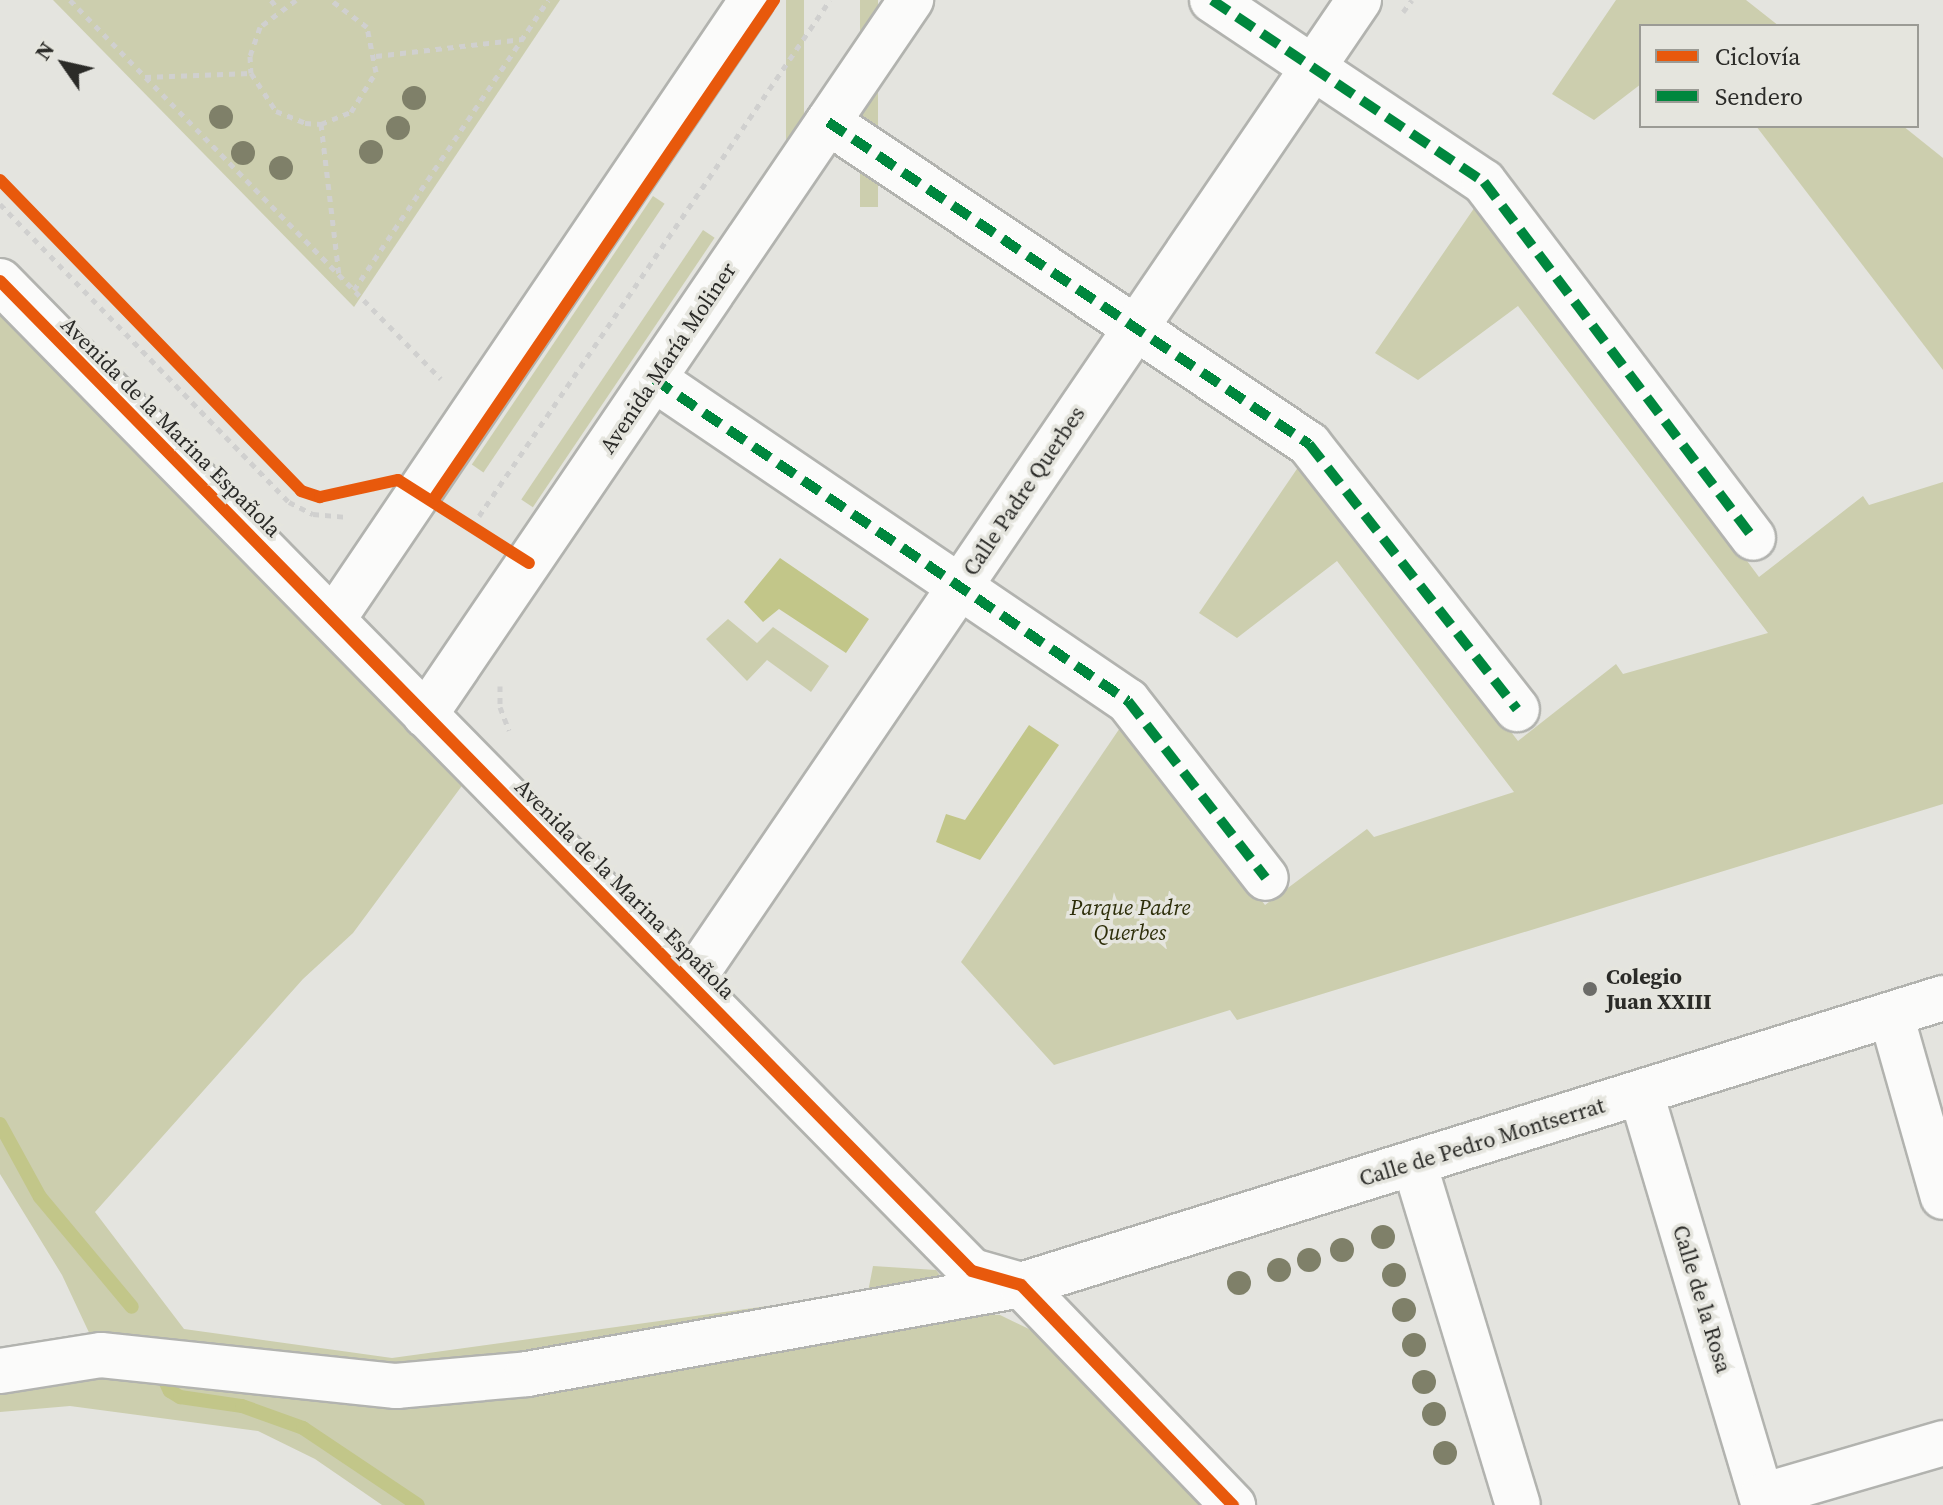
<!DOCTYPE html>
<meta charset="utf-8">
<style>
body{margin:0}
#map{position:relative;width:1943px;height:1505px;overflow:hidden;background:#e4e4df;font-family:"Source Serif 4",serif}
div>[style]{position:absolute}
.green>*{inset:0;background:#ccceae;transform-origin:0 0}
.water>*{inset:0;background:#c2c689}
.stream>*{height:14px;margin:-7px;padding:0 7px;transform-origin:7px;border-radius:7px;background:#c2c689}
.path>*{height:5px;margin-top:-2.5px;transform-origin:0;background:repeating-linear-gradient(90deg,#d0d0cf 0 6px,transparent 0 12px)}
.roads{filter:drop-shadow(2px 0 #b2b3af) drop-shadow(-2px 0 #b2b3af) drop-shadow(0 2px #b2b3af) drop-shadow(0 -2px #b2b3af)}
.minor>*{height:44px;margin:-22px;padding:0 22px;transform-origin:22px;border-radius:22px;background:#fbfbfa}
.quiet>*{height:10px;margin-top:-5px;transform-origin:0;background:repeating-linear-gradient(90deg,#00873e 0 20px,transparent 0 30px)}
.cycleway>*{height:12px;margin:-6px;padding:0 6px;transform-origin:6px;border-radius:6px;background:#e8590c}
.trees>*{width:24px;height:24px;margin:-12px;border-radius:50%;background:#7f8069}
.dots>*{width:22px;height:22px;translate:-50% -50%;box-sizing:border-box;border:4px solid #e5e5de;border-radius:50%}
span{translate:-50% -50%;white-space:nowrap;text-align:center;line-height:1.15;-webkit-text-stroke:7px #e5e5de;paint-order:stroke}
.street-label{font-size:22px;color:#2b2b28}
.park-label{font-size:22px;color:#2d2e09;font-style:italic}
.poi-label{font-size:22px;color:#2b2b28;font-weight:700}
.left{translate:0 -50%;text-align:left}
.legend{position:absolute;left:1639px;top:24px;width:280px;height:104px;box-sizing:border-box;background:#e5e5de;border:2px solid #9b9b95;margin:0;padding:10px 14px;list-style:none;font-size:24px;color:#2b2b28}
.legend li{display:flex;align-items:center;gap:16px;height:40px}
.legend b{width:40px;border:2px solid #9b9b95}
.north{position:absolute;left:24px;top:24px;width:80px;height:80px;-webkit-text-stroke:6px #e5e5de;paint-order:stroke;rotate:304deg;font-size:22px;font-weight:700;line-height:32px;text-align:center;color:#2b2b28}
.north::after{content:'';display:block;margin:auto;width:28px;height:36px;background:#2b2b28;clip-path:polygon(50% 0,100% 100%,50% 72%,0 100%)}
</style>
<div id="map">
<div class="green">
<div style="clip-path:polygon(53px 0,560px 0,354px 307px)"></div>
<div style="left:786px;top:0;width:18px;height:166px"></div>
<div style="left:860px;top:0;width:18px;height:207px"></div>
<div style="clip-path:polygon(1616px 0,1746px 0,1779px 26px,1641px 26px,1641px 84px,1594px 120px,1552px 94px)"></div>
<div style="clip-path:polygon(1756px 126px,1903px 126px,1943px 158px,1943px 370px)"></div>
<div style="left:653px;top:196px;width:14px;height:324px;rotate:34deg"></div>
<div style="clip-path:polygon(1479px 201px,1759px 577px,1863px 496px,1869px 505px,1943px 482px,1943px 804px,1237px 1020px,1230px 1010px,1054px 1065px,961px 962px,1124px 722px,1265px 905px,1367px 829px,1374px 837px,1514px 792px,1337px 561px,1237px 638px,1199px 613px,1303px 460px,1518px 741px,1616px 664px,1623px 674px,1768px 633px,1518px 306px,1418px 380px,1375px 353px)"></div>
<div style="left:703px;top:230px;width:14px;height:325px;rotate:34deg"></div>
<div style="clip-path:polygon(0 309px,464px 783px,353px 933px,303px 979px,95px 1212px,184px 1329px,392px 1358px,868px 1292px,873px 1266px,936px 1270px,968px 1313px,1000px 1315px,1052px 1340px,1211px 1505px,382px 1505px,315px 1459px,258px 1431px,70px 1406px,0 1412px,0 1386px,108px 1373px,62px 1275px,0 1174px)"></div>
<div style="clip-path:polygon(728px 619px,757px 643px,773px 627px,829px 666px,811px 692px,767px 660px,747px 681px,706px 639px)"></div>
</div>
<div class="water">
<div style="clip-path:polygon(780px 558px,869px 619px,846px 653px,779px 609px,763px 622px,744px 602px)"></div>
<div style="clip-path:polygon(1029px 725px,1059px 745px,980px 860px,936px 842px,946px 814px,965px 820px)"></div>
</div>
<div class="stream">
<div style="left:0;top:1124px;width:83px;rotate:61.3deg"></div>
<div style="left:40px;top:1197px;width:143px;rotate:50.1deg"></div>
<div style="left:160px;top:1370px;width:23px;rotate:65deg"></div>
<div style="left:170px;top:1391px;width:12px;rotate:31deg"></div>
<div style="left:180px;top:1397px;width:63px;rotate:8.3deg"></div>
<div style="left:242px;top:1406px;width:65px;rotate:19.8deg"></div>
<div style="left:303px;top:1428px;width:138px;rotate:33.8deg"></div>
</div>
<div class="path">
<div style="left:70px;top:0;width:530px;rotate:45.61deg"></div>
<div style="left:271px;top:0;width:11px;rotate:52deg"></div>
<div style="left:296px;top:0;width:45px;rotate:143.1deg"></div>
<div style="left:260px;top:27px;width:31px;rotate:109deg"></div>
<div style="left:250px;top:56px;width:17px;rotate:87deg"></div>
<div style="left:251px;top:73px;width:45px;rotate:56.7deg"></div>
<div style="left:276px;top:111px;width:31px;rotate:22deg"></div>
<div style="left:305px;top:123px;width:16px;rotate:4deg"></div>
<div style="left:321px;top:124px;width:32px;rotate:-22deg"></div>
<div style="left:351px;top:112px;width:47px;rotate:-58deg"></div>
<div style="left:376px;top:72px;width:46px;rotate:-101.3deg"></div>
<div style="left:367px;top:27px;width:45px;rotate:-143.1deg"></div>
<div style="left:1403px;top:12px;width:15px;rotate:-53deg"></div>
<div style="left:376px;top:56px;width:147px;rotate:-6.6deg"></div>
<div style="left:145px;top:77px;width:106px;rotate:-2.2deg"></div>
<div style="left:321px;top:124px;width:151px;rotate:83.2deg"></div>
<div style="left:0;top:204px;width:415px;rotate:45.9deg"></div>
<div style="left:289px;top:502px;width:27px;rotate:27deg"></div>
<div style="left:313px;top:514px;width:33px;rotate:5deg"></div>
<div style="left:354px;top:290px;width:349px;rotate:-56.2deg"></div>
<div style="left:479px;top:516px;width:624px;rotate:-55.78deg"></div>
<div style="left:500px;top:686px;width:21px;rotate:90deg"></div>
<div style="left:500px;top:707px;width:25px;rotate:69deg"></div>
</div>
<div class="roads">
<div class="minor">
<div style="left:1212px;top:0;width:327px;rotate:33.8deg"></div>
<div style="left:1484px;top:182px;width:446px;rotate:52.9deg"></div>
<div style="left:828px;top:122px;width:579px;rotate:33.8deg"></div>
<div style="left:1309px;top:444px;width:337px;rotate:51.9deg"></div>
<div style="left:0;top:281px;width:1387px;rotate:45.53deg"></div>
<div style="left:972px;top:1271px;width:51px;rotate:15.9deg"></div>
<div style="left:1021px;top:1285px;width:306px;rotate:46.1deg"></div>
<div style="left:654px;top:379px;width:573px;rotate:34.19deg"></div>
<div style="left:1128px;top:701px;width:224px;rotate:52.1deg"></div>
<div style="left:334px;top:618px;width:746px;rotate:-55.93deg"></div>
<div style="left:425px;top:715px;width:865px;rotate:-55.8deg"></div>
<div style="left:690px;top:983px;width:1189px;rotate:-55.76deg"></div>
<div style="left:1891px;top:1015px;width:189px;rotate:74.1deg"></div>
<div style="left:1641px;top:1093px;width:430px;rotate:73.4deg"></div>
<div style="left:1414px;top:1163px;width:357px;rotate:73.1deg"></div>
<div style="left:0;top:1371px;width:102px;rotate:-9deg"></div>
<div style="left:101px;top:1355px;width:297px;rotate:6deg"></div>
<div style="left:396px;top:1386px;width:132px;rotate:-5.2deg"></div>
<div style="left:527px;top:1374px;width:502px;rotate:-10.21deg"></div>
<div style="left:1021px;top:1285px;width:966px;rotate:-17.29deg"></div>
<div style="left:1762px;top:1496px;width:189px;rotate:-16.3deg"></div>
</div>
</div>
<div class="quiet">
<div style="left:1212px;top:0;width:327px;rotate:33.8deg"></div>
<div style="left:1484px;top:182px;width:446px;rotate:52.9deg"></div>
<div style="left:828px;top:122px;width:579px;rotate:33.8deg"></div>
<div style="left:1309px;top:444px;width:337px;rotate:51.9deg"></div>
<div style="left:654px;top:379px;width:573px;rotate:34.19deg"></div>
<div style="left:1128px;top:701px;width:224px;rotate:52.1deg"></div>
</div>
<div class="cycleway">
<div style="left:0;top:180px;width:433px;rotate:45.9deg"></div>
<div style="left:301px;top:491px;width:20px;rotate:18deg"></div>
<div style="left:320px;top:497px;width:80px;rotate:-12.3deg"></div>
<div style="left:398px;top:480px;width:155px;rotate:32.4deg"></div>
<div style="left:0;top:281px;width:1387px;rotate:45.53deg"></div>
<div style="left:972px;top:1271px;width:51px;rotate:15.9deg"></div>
<div style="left:1021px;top:1285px;width:306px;rotate:46.1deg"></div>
<div style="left:434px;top:499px;width:604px;rotate:-55.73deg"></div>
</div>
<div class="trees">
<div style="left:414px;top:98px"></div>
<div style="left:221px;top:117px"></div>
<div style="left:398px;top:128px"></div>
<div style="left:371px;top:152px"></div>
<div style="left:243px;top:153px"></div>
<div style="left:281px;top:168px"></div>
<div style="left:1383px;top:1237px"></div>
<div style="left:1342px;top:1250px"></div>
<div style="left:1309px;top:1260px"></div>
<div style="left:1279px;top:1270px"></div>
<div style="left:1394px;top:1275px"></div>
<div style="left:1239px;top:1283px"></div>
<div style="left:1404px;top:1310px"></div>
<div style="left:1414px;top:1345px"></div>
<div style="left:1424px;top:1382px"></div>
<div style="left:1434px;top:1414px"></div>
<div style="left:1445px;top:1453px"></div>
</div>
<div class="dots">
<div style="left:1590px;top:989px;background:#6c6c68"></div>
</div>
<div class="street-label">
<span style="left:668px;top:358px;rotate:-56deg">Avenida María Moliner</span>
<span style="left:171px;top:427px;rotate:45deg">Avenida de la Marina Española</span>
<span style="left:1024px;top:491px;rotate:-56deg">Calle Padre Querbes</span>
<span style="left:625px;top:889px;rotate:45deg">Avenida de la Marina Española</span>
<span style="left:1482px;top:1142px;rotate:-17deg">Calle de Pedro Montserrat</span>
<span style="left:1702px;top:1299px;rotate:73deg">Calle de la Rosa</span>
</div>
<div class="park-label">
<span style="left:1130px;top:920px">Parque Padre<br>Querbes</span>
</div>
<div class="poi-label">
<span class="left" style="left:1606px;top:989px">Colegio<br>Juan XXIII</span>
</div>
<ul class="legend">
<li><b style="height:10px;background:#e8590c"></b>Ciclovía</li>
<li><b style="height:10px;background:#00873e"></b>Sendero</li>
</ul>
<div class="north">N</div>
</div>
